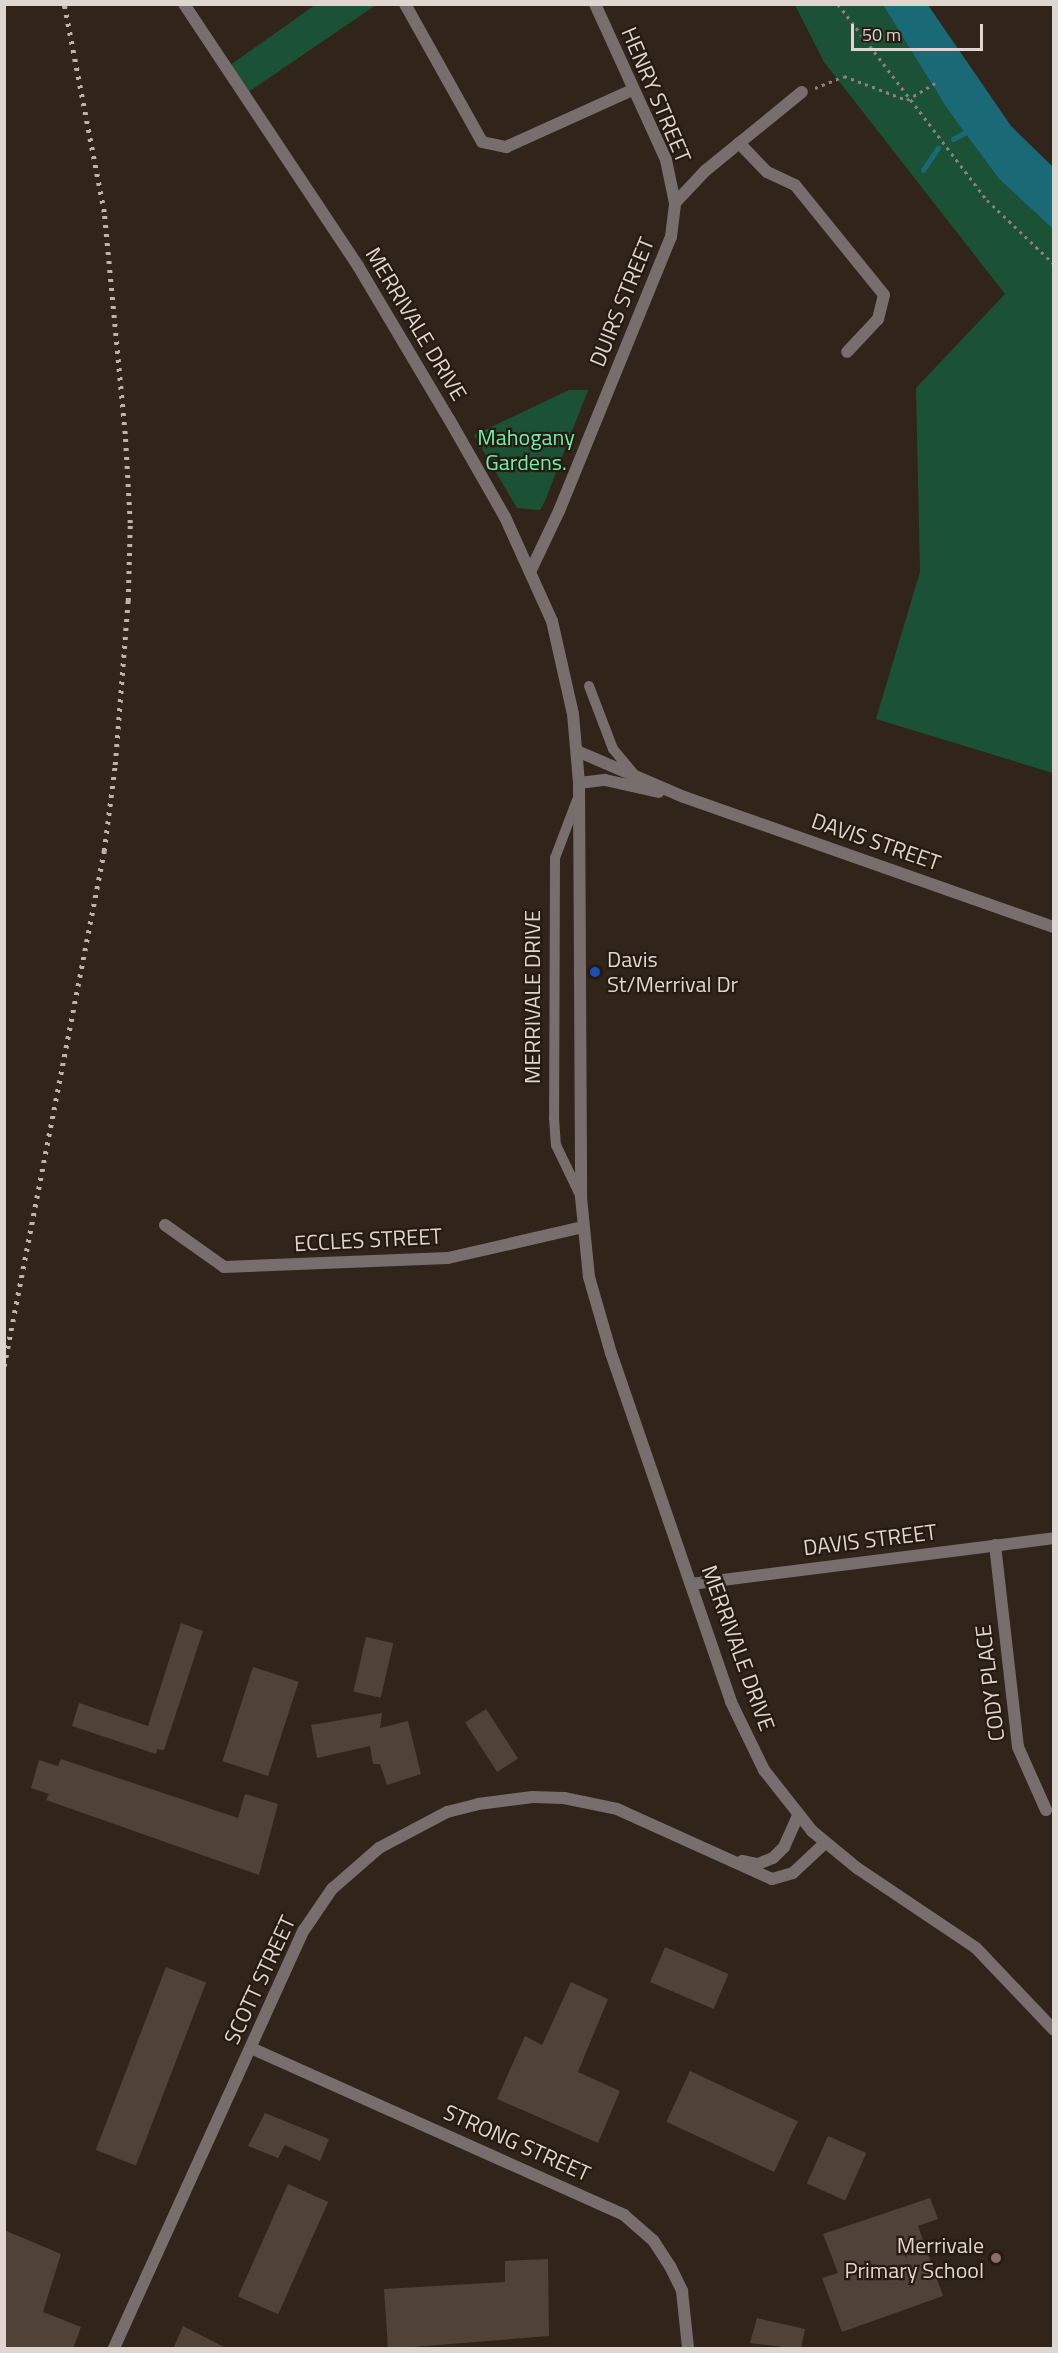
<!DOCTYPE html>
<style>
body{margin:0}
#map{position:relative;width:1058px;height:2353px;overflow:hidden;background:#30241b;font-family:"Titillium Web",sans-serif}
div>[style]{position:absolute}
.green>*{inset:0;background:#1b5236}
.water>*{inset:0;background:#1a6977}
.stream>*{height:5px;margin:-2.5px;padding:0 2.5px;transform-origin:2.5px;border-radius:2.5px;background:#1a6977}
.building>*{inset:0;background:#504239;transform-origin:0 0}
.path>*{height:3px;margin-top:-1.5px;transform-origin:0;background:repeating-linear-gradient(90deg,#8c827a 0 3px,transparent 0 7.5px)}
.service>*{height:10px;margin:-5px;padding:0 5px;transform-origin:5px;border-radius:5px;background:#776e6d}
.minor>*{height:12px;margin:-6px;padding:0 6px;transform-origin:6px;border-radius:6px;background:#776e6d}
.tertiary>*{height:12px;margin:-6px;padding:0 6px;transform-origin:6px;border-radius:6px;background:#776e6d}
.rail>*{height:4.5px;margin-top:-2.25px;transform-origin:0;background:repeating-linear-gradient(90deg,#bdb3ad 0 3px,transparent 0 9px)}
.dots>*{width:16px;height:16px;translate:-50% -50%;box-sizing:border-box;border:3px solid #261a11;border-radius:50%}
span{translate:-50% -50%;white-space:nowrap;text-align:center;line-height:1.15;-webkit-text-stroke:4.5px #261a11;paint-order:stroke}
.street-label{font-size:22px;color:#dfd6d0}
.park-label{font-size:22px;color:#6bf2ac}
.poi-label{font-size:22px;color:#dfd6d0}
.left{translate:0 -50%;text-align:left}
.right{translate:-100% -50%;text-align:right}
.frame{position:absolute;inset:0;border:6px solid #dfd6d0;pointer-events:none}
.scale{position:absolute;left:851px;top:24px;width:132px;height:27px;box-sizing:border-box;border:3px solid #dfd6d0;border-top:0;padding-left:8px;font-size:18px;line-height:21px;white-space:nowrap;color:#dfd6d0;-webkit-text-stroke:4px #261a11;paint-order:stroke}
</style>
<div id="map">
<div class="green">
<div style="clip-path:polygon(315px 5px,376px 5px,244px 95px,226px 68px)"></div>
<div style="clip-path:polygon(795px 5px,883px 5px,946px 107px,999px 179px,1053px 229px,1053px 773px,876px 719px,920px 572px,916px 388px,1005px 294px,824px 62px)"></div>
<div style="clip-path:polygon(569px 390px,588px 390px,545px 501px,540px 510px,517px 508px,474px 435px)"></div>
</div>
<div class="water">
<div style="clip-path:polygon(883px 5px,928px 5px,1011px 126px,1053px 167px,1053px 229px,999px 179px,946px 107px)"></div>
</div>
<div class="stream">
<div style="left:953px;top:139px;width:19px;rotate:-28deg"></div>
<div style="left:923px;top:170px;width:27px;rotate:-56deg"></div>
</div>
<div class="building">
<div style="clip-path:polygon(181px 1623px,203px 1631px,164px 1750px,157px 1749px,156px 1754px,72px 1726px,79px 1703px,148px 1726px)"></div>
<div style="left:366px;top:1637px;width:28px;height:56px;rotate:13deg"></div>
<div style="left:253px;top:1667px;width:48px;height:99px;rotate:18deg"></div>
<div style="left:486px;top:1709px;width:59px;height:25px;rotate:57deg"></div>
<div style="clip-path:polygon(382px 1713px,380px 1728px,408px 1721px,421px 1774px,387px 1785px,380px 1764px,373px 1764px,370px 1746px,317px 1758px,311px 1725px)"></div>
<div style="clip-path:polygon(61px 1759px,238px 1818px,245px 1794px,278px 1804px,259px 1875px,46px 1800px,49px 1794px,31px 1788px,39px 1760px,58px 1766px)"></div>
<div style="left:665px;top:1947px;width:69px;height:38px;rotate:23deg"></div>
<div style="left:166px;top:1967px;width:43px;height:196px;rotate:21deg"></div>
<div style="clip-path:polygon(571px 1982px,608px 1999px,578px 2072px,620px 2091px,598px 2143px,497px 2099px,525px 2036px,542px 2045px)"></div>
<div style="left:690px;top:2071px;width:119px;height:56px;rotate:25deg"></div>
<div style="clip-path:polygon(265px 2113px,329px 2139px,320px 2161px,285px 2145px,278px 2158px,248px 2146px)"></div>
<div style="left:828px;top:2136px;width:42px;height:52px;rotate:24deg"></div>
<div style="left:288px;top:2184px;width:44px;height:123px;rotate:24deg"></div>
<div style="clip-path:polygon(930px 2198px,938px 2219px,918px 2226px,943px 2296px,842px 2332px,822px 2278px,838px 2273px,823px 2234px)"></div>
<div style="clip-path:polygon(4px 2230px,61px 2254px,43px 2312px,81px 2327px,73px 2349px,4px 2349px)"></div>
<div style="clip-path:polygon(548px 2259px,549px 2336px,388px 2349px,384px 2289px,505px 2282px,505px 2261px)"></div>
<div style="clip-path:polygon(757px 2318px,805px 2329px,801px 2349px,750px 2343px)"></div>
<div style="clip-path:polygon(183px 2326px,228px 2349px,173px 2349px)"></div>
</div>
<div class="path">
<div style="left:838px;top:4px;width:246px;rotate:52.8deg"></div>
<div style="left:987px;top:200px;width:93px;rotate:43.7deg"></div>
<div style="left:815px;top:88px;width:31px;rotate:-22deg"></div>
<div style="left:844px;top:76px;width:67px;rotate:20.9deg"></div>
<div style="left:907px;top:100px;width:33px;rotate:-31deg"></div>
</div>
<div class="service">
<div style="left:589px;top:686px;width:67px;rotate:69.1deg"></div>
<div style="left:613px;top:749px;width:31px;rotate:50deg"></div>
<div style="left:577px;top:800px;width:62px;rotate:110.8deg"></div>
<div style="left:555px;top:858px;width:260px;rotate:90.2deg"></div>
<div style="left:554px;top:1118px;width:27px;rotate:86deg"></div>
<div style="left:556px;top:1145px;width:58px;rotate:64.3deg"></div>
</div>
<div class="minor">
<div style="left:405px;top:4px;width:158px;rotate:60.8deg"></div>
<div style="left:482px;top:142px;width:25px;rotate:12deg"></div>
<div style="left:506px;top:147px;width:138px;rotate:-24.3deg"></div>
<div style="left:595px;top:4px;width:171px;rotate:65.5deg"></div>
<div style="left:666px;top:160px;width:44px;rotate:78.2deg"></div>
<div style="left:739px;top:143px;width:40px;rotate:46deg"></div>
<div style="left:767px;top:172px;width:31px;rotate:25deg"></div>
<div style="left:795px;top:185px;width:141px;rotate:51deg"></div>
<div style="left:884px;top:295px;width:25px;rotate:104deg"></div>
<div style="left:878px;top:319px;width:45px;rotate:133.2deg"></div>
<div style="left:531px;top:570px;width:65px;rotate:-64.6deg"></div>
<div style="left:559px;top:511px;width:296px;rotate:-67.8deg"></div>
<div style="left:671px;top:237px;width:34px;rotate:-83deg"></div>
<div style="left:675px;top:203px;width:44px;rotate:-46.8deg"></div>
<div style="left:705px;top:171px;width:125px;rotate:-39.2deg"></div>
<div style="left:577px;top:751px;width:116px;rotate:23.3deg"></div>
<div style="left:684px;top:797px;width:392px;rotate:19.4deg"></div>
<div style="left:579px;top:783px;width:26px;rotate:-7deg"></div>
<div style="left:605px;top:780px;width:55px;rotate:12.5deg"></div>
<div style="left:165px;top:1225px;width:72px;rotate:35.4deg"></div>
<div style="left:224px;top:1267px;width:224px;rotate:-2.3deg"></div>
<div style="left:448px;top:1258px;width:139px;rotate:-12.9deg"></div>
<div style="left:995px;top:1545px;width:203px;rotate:83.5deg"></div>
<div style="left:1018px;top:1747px;width:69px;rotate:66deg"></div>
<div style="left:691px;top:1584px;width:366px;rotate:-7.2deg"></div>
<div style="left:251px;top:2048px;width:409px;rotate:24.1deg"></div>
<div style="left:624px;top:2215px;width:38px;rotate:41deg"></div>
<div style="left:653px;top:2240px;width:31px;rotate:57deg"></div>
<div style="left:670px;top:2266px;width:28px;rotate:64deg"></div>
<div style="left:682px;top:2291px;width:57px;rotate:84deg"></div>
</div>
<div class="tertiary">
<div style="left:184px;top:4px;width:315px;rotate:56.4deg"></div>
<div style="left:358px;top:266px;width:178px;rotate:59.3deg"></div>
<div style="left:449px;top:419px;width:113px;rotate:60.3deg"></div>
<div style="left:505px;top:517px;width:114px;rotate:65.7deg"></div>
<div style="left:552px;top:621px;width:95px;rotate:77.3deg"></div>
<div style="left:573px;top:714px;width:69px;rotate:85deg"></div>
<div style="left:579px;top:783px;width:414px;rotate:89.7deg"></div>
<div style="left:581px;top:1197px;width:80px;rotate:84.3deg"></div>
<div style="left:589px;top:1277px;width:79px;rotate:73.9deg"></div>
<div style="left:611px;top:1353px;width:369px;rotate:71deg"></div>
<div style="left:731px;top:1702px;width:76px;rotate:64.1deg"></div>
<div style="left:764px;top:1770px;width:78px;rotate:51.8deg"></div>
<div style="left:812px;top:1831px;width:58px;rotate:39.4deg"></div>
<div style="left:857px;top:1868px;width:143px;rotate:33.9deg"></div>
<div style="left:976px;top:1948px;width:113px;rotate:46.4deg"></div>
<div style="left:742px;top:1861px;width:16px;rotate:11deg"></div>
<div style="left:758px;top:1864px;width:16px;rotate:-22deg"></div>
<div style="left:773px;top:1858px;width:16px;rotate:-45deg"></div>
<div style="left:784px;top:1847px;width:34px;rotate:-66deg"></div>
<div style="left:114px;top:2348px;width:459px;rotate:-65.6deg"></div>
<div style="left:304px;top:1930px;width:50px;rotate:-55.7deg"></div>
<div style="left:332px;top:1889px;width:62px;rotate:-41.1deg"></div>
<div style="left:379px;top:1848px;width:77px;rotate:-27.9deg"></div>
<div style="left:447px;top:1812px;width:32px;rotate:-14deg"></div>
<div style="left:478px;top:1804px;width:55px;rotate:-7.3deg"></div>
<div style="left:533px;top:1797px;width:31px;rotate:2deg"></div>
<div style="left:564px;top:1798px;width:54px;rotate:11.7deg"></div>
<div style="left:617px;top:1809px;width:170px;rotate:24.3deg"></div>
<div style="left:772px;top:1879px;width:22px;rotate:-16deg"></div>
<div style="left:793px;top:1873px;width:44px;rotate:-43.2deg"></div>
</div>
<div class="rail">
<div style="left:4px;top:1366px;width:525px;rotate:-79.01deg"></div>
<div style="left:104px;top:851px;width:87px;rotate:-82.7deg"></div>
<div style="left:115px;top:765px;width:165px;rotate:-85.5deg"></div>
<div style="left:128px;top:601px;width:78px;rotate:-88.5deg"></div>
<div style="left:130px;top:523px;width:89px;rotate:-93.2deg"></div>
<div style="left:125px;top:434px;width:223px;rotate:-95.4deg"></div>
<div style="left:104px;top:212px;width:212px;rotate:-100.9deg"></div>
</div>
<div class="dots">
<div style="left:595px;top:972px;background:#1a4fb4"></div>
<div style="left:996px;top:2258px;background:#8d6e63"></div>
</div>
<div class="street-label">
<span style="left:656px;top:95px;rotate:67deg">HENRY STREET</span>
<span style="left:622px;top:302px;rotate:-68deg">DUIRS STREET</span>
<span style="left:416px;top:324px;rotate:59deg">MERRIVALE DRIVE</span>
<span style="left:876px;top:842px;rotate:19deg">DAVIS STREET</span>
<span style="left:533px;top:997px;rotate:-90deg">MERRIVALE DRIVE</span>
<span style="left:368px;top:1240px;rotate:-3deg">ECCLES STREET</span>
<span style="left:870px;top:1540px;rotate:-7deg">DAVIS STREET</span>
<span style="left:738px;top:1648px;rotate:70deg">MERRIVALE DRIVE</span>
<span style="left:990px;top:1683px;rotate:-97deg">CODY PLACE</span>
<span style="left:260px;top:1980px;rotate:-65deg">SCOTT STREET</span>
<span style="left:517px;top:2143px;rotate:24deg">STRONG STREET</span>
</div>
<div class="park-label">
<span style="left:526px;top:450px">Mahogany<br>Gardens.</span>
</div>
<div class="poi-label">
<span class="left" style="left:607px;top:972px">Davis<br>St/Merrival Dr</span>
<span class="right" style="left:984px;top:2258px">Merrivale<br>Primary School</span>
</div>
<div class="frame"></div>
<div class="scale">50 m</div>
</div>
